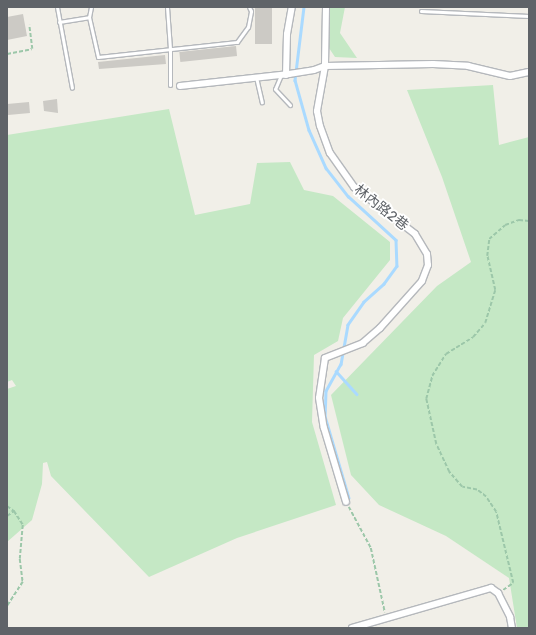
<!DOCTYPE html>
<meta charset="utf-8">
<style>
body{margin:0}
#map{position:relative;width:536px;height:635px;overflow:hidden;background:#f1efe8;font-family:Rubik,"Noto Sans TC",sans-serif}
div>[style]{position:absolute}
.green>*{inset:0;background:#c5e8c5}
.stream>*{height:2.5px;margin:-1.25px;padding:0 1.25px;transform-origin:1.25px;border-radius:1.25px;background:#aadaff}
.building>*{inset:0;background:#cccac5;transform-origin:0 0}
.path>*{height:1.5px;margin-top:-0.75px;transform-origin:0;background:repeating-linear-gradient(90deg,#9cc7a9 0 4px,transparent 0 6px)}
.roads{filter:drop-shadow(1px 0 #b5b8bc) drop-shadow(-1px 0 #b5b8bc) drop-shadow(0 1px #b5b8bc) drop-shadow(0 -1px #b5b8bc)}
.service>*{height:3px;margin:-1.5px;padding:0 1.5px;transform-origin:1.5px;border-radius:1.5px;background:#fff}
.minor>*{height:6px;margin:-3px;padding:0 3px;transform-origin:3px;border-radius:3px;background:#fff}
span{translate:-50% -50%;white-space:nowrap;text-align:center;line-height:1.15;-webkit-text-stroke:3.5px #fff;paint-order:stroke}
.street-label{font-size:14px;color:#5f6368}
.frame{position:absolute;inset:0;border:8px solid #5f6368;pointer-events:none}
</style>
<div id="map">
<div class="green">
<div style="clip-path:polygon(329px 7px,345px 7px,340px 33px,357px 58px,335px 57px,329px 48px)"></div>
<div style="clip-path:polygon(493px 85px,499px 145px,529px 137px,529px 628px,517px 628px,509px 578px,446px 536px,379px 505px,351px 475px,331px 395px,437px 286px,471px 262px,442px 177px,407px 90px)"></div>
<div style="clip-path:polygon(169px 109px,195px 215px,250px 204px,257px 163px,290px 162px,304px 190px,333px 196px,390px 242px,390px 260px,343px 318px,338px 341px,314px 355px,312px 422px,336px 505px,237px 538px,149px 577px,51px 476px,47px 462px,43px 463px,42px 484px,32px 520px,7px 542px,7px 389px,16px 386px,12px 380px,7px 382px,7px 135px)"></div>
</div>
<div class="stream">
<div style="left:304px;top:7px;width:74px;rotate:97deg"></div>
<div style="left:295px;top:80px;width:52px;rotate:74.4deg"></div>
<div style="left:309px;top:130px;width:42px;rotate:65.9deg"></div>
<div style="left:326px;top:168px;width:36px;rotate:52deg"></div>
<div style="left:348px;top:196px;width:65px;rotate:42.5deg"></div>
<div style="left:396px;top:240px;width:26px;rotate:88deg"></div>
<div style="left:397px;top:266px;width:22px;rotate:126deg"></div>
<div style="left:384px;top:284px;width:27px;rotate:138deg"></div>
<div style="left:364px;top:302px;width:28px;rotate:125deg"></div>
<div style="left:348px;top:325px;width:40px;rotate:100deg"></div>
<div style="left:341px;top:364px;width:31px;rotate:119deg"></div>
<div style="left:326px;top:391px;width:25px;rotate:92deg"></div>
<div style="left:325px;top:416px;width:85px;rotate:73.7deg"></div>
<div style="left:336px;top:371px;width:31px;rotate:48deg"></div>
</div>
<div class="building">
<div style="left:255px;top:7px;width:17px;height:37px"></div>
<div style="clip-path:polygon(23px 14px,27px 36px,7px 40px,7px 17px)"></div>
<div style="left:236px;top:46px;width:10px;height:57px;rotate:84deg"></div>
<div style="clip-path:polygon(165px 55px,166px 64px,99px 69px,98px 62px)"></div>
<div style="clip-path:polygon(57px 99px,58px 113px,44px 111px,43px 101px)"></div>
<div style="left:29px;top:102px;width:11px;height:22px;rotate:85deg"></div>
</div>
<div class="path">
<div style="left:7px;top:54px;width:25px;rotate:-11deg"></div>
<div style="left:32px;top:49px;width:24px;rotate:-97deg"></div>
<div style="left:7px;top:506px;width:9px;rotate:36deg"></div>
<div style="left:14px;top:511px;width:17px;rotate:57deg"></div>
<div style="left:23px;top:525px;width:34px;rotate:95deg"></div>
<div style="left:20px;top:559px;width:23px;rotate:83deg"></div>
<div style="left:23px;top:582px;width:30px;rotate:123deg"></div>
<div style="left:349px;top:507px;width:47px;rotate:61.8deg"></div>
<div style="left:371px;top:548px;width:66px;rotate:77.7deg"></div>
<div style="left:7px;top:516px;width:9px;rotate:-36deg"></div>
<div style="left:503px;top:590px;width:12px;rotate:-35deg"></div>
<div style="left:513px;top:583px;width:73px;rotate:-103.5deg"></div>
<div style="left:496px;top:512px;width:18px;rotate:-124deg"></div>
<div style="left:486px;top:497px;width:11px;rotate:-142deg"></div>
<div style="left:477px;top:490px;width:15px;rotate:-169deg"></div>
<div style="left:462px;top:487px;width:20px;rotate:-131deg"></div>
<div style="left:449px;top:472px;width:31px;rotate:-115deg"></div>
<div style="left:436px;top:444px;width:46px;rotate:-102.5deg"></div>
<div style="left:426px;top:399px;width:24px;rotate:-75deg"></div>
<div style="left:432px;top:376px;width:26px;rotate:-58deg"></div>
<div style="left:446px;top:354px;width:32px;rotate:-32deg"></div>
<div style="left:473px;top:337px;width:18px;rotate:-49deg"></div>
<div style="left:485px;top:323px;width:34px;rotate:-73deg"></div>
<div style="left:495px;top:290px;width:35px;rotate:-103deg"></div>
<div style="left:487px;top:256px;width:17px;rotate:-83deg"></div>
<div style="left:489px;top:239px;width:21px;rotate:-41deg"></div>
<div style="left:505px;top:225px;width:15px;rotate:-20deg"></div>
<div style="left:519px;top:220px;width:10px;rotate:6deg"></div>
</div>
<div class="roads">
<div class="service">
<div style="left:57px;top:7px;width:82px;rotate:79.5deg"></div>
<div style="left:91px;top:7px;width:10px;rotate:101deg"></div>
<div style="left:89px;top:17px;width:41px;rotate:77.3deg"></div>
<div style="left:98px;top:57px;width:140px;rotate:-6.2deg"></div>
<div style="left:237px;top:42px;width:19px;rotate:-54deg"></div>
<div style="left:248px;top:27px;width:16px;rotate:-79deg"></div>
<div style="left:251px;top:11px;width:4px;rotate:-117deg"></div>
<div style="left:167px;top:7px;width:42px;rotate:85.9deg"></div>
<div style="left:170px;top:49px;width:36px;rotate:90deg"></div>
<div style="left:421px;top:11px;width:108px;rotate:2.7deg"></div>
<div style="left:59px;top:22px;width:30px;rotate:-9deg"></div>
<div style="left:281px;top:75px;width:15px;rotate:113deg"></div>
<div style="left:275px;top:89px;width:22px;rotate:47deg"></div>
<div style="left:256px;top:77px;width:26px;rotate:77deg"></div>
</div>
<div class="minor">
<div style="left:326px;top:7px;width:59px;rotate:91deg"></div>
<div style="left:325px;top:66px;width:108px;rotate:-1.1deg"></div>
<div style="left:433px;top:64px;width:35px;rotate:3deg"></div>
<div style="left:468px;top:66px;width:43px;rotate:13.4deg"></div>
<div style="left:510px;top:76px;width:19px;rotate:-12deg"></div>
<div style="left:325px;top:66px;width:46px;rotate:100.1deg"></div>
<div style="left:317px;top:111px;width:15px;rotate:79deg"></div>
<div style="left:320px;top:126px;width:29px;rotate:70deg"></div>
<div style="left:330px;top:153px;width:42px;rotate:54.8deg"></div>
<div style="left:354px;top:187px;width:77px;rotate:37.6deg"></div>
<div style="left:415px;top:234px;width:23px;rotate:59deg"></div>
<div style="left:427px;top:254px;width:11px;rotate:85deg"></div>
<div style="left:428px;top:265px;width:17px;rotate:111deg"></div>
<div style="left:422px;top:281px;width:63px;rotate:131.8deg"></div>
<div style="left:380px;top:328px;width:23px;rotate:139deg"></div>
<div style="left:363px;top:343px;width:41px;rotate:158.5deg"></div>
<div style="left:325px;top:358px;width:40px;rotate:98.5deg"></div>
<div style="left:319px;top:398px;width:30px;rotate:81deg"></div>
<div style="left:324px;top:428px;width:77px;rotate:73.4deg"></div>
<div style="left:286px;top:75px;width:41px;rotate:-88.6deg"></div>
<div style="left:287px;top:34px;width:27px;rotate:-80deg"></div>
<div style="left:180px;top:86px;width:110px;rotate:-6.3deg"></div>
<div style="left:289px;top:74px;width:25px;rotate:-9deg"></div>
<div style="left:314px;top:70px;width:12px;rotate:-20deg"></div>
<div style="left:352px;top:628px;width:145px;rotate:-16.1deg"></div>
<div style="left:491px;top:588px;width:9px;rotate:36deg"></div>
<div style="left:498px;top:593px;width:27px;rotate:63deg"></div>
<div style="left:510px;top:617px;width:11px;rotate:80deg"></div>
</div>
</div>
<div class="street-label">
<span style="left:381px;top:208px;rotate:38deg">林內路2巷</span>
</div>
<div class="frame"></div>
</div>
